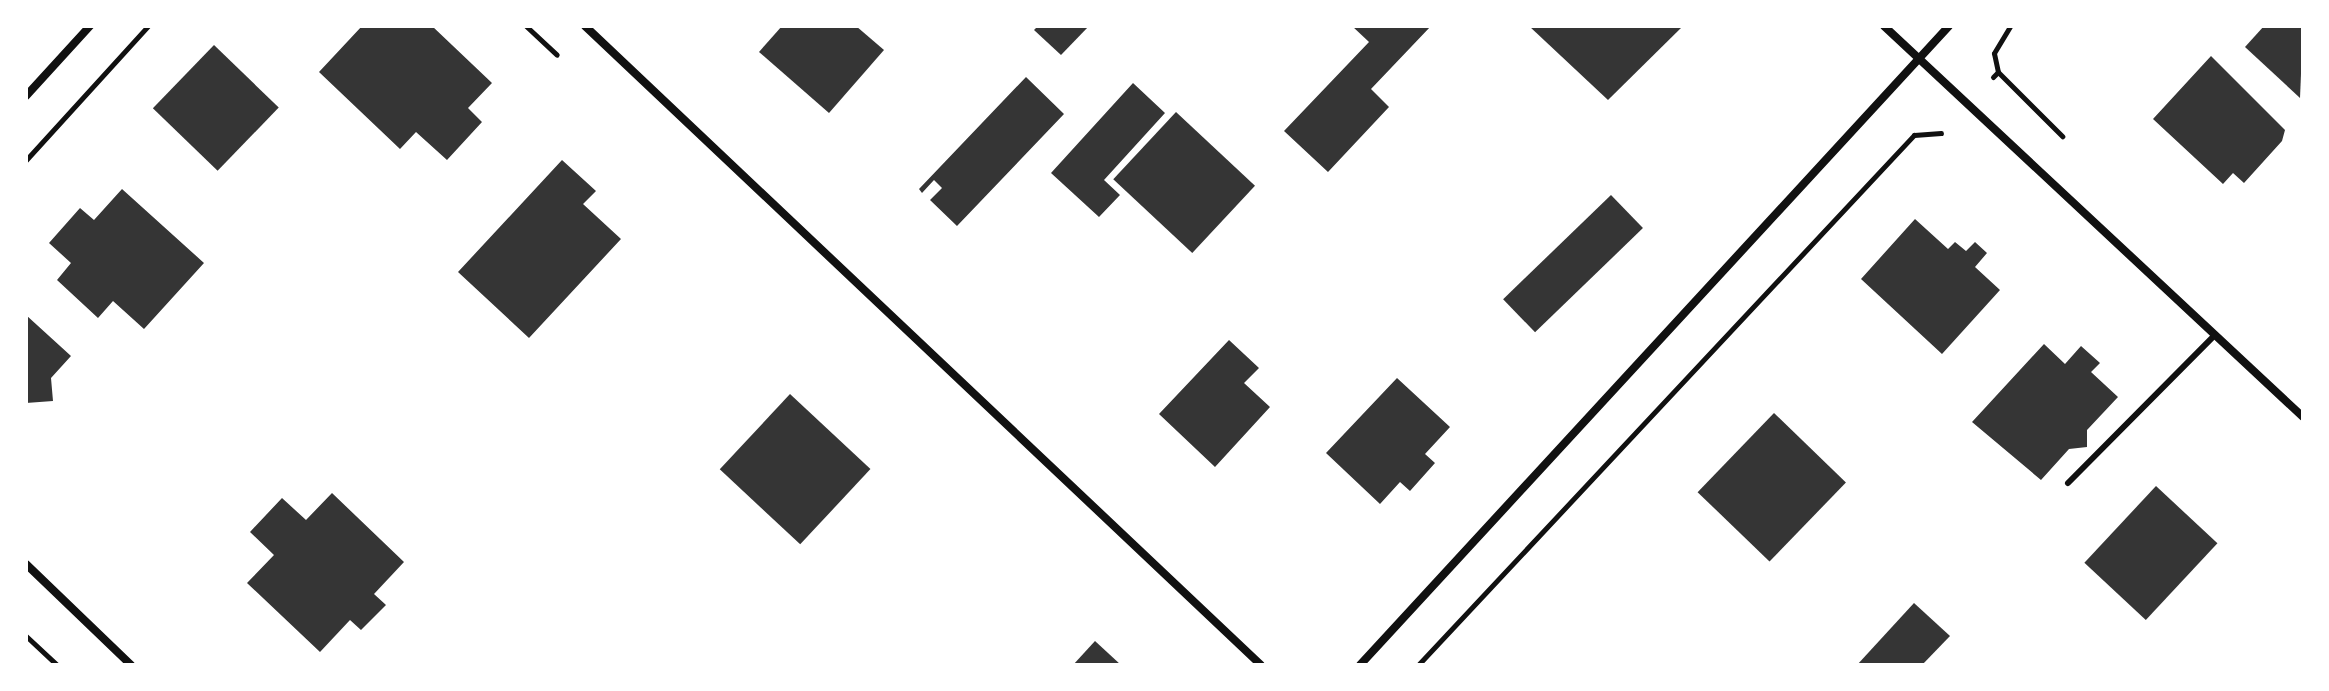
<!DOCTYPE html>
<style>
body{margin:0}
#map{position:relative;width:2329px;height:691px;overflow:hidden;background:#fff;font-family:Inter,sans-serif}
div>[style]{position:absolute}
.building>*{inset:0;background:#353535;transform-origin:0 0}
.path>*{height:5px;margin:-2.5px;padding:0 2.5px;transform-origin:2.5px;border-radius:2.5px;background:#111}
.service>*{height:6px;margin:-3px;padding:0 3px;transform-origin:3px;border-radius:3px;background:#111}
.minor>*{height:8px;margin:-4px;padding:0 4px;transform-origin:4px;border-radius:4px;background:#111}
span{translate:-50% -50%;white-space:nowrap;text-align:center;line-height:1.15;-webkit-text-stroke:6px #fff;paint-order:stroke}
.frame{position:absolute;inset:0;border:28px solid #fff;pointer-events:none}
</style>
<div id="map">
<div class="building">
<div style="clip-path:polygon(362px 26px,432px 26px,492px 83px,468px 108px,482px 122px,447px 160px,416px 132px,400px 149px,319px 72px)"></div>
<div style="clip-path:polygon(782px 26px,856px 26px,884px 50px,829px 113px,759px 52px)"></div>
<div style="clip-path:polygon(1038px 26px,1089px 26px,1061px 55px,1034px 30px)"></div>
<div style="clip-path:polygon(1352px 26px,1431px 26px,1371px 89px,1389px 107px,1328px 172px,1284px 131px,1369px 42px)"></div>
<div style="clip-path:polygon(1529px 26px,1683px 26px,1608px 100px)"></div>
<div style="clip-path:polygon(2264px 26px,2303px 26px,2300px 98px,2245px 47px)"></div>
<div style="left:214px;top:45px;width:90px;height:88px;rotate:44deg"></div>
<div style="clip-path:polygon(2211px 56px,2285px 130px,2282px 141px,2244px 183px,2233px 173px,2223px 184px,2153px 119px)"></div>
<div style="clip-path:polygon(1026px 77px,1064px 114px,957px 226px,930px 200px,942px 188px,934px 180px,922px 193px,919px 189px)"></div>
<div style="clip-path:polygon(1133px 83px,1165px 113px,1104px 180px,1120px 195px,1099px 217px,1051px 173px)"></div>
<div style="left:1176px;top:112px;width:108px;height:92px;rotate:43deg"></div>
<div style="clip-path:polygon(562px 160px,596px 191px,583px 204px,621px 239px,529px 338px,458px 272px)"></div>
<div style="clip-path:polygon(122px 189px,204px 263px,144px 329px,113px 301px,98px 318px,57px 280px,71px 263px,49px 243px,80px 208px,94px 220px)"></div>
<div style="left:1611px;top:195px;width:46px;height:150px;rotate:46deg"></div>
<div style="clip-path:polygon(1915px 219px,1948px 249px,1955px 242px,1966px 251px,1975px 242px,1987px 253px,1975px 267px,2000px 290px,1942px 354px,1861px 279px)"></div>
<div style="clip-path:polygon(26px 315px,71px 356px,51px 378px,53px 401px,26px 403px)"></div>
<div style="clip-path:polygon(1229px 340px,1259px 368px,1244px 383px,1270px 407px,1215px 467px,1159px 414px)"></div>
<div style="clip-path:polygon(2044px 344px,2065px 364px,2081px 346px,2100px 363px,2091px 372px,2118px 397px,2087px 430px,2087px 447px,2069px 449px,2041px 480px,1972px 422px)"></div>
<div style="clip-path:polygon(1397px 378px,1450px 427px,1425px 454px,1435px 463px,1410px 491px,1400px 482px,1380px 504px,1326px 453px)"></div>
<div style="left:790px;top:394px;width:110px;height:103px;rotate:43deg"></div>
<div style="left:1774px;top:413px;width:100px;height:110px;rotate:44deg"></div>
<div style="left:2156px;top:486px;width:84px;height:105px;rotate:43deg"></div>
<div style="clip-path:polygon(332px 493px,404px 562px,374px 594px,386px 605px,361px 630px,350px 620px,320px 652px,247px 583px,274px 555px,250px 532px,282px 498px,306px 520px)"></div>
<div style="clip-path:polygon(1914px 603px,1950px 636px,1922px 665px,1857px 665px)"></div>
<div style="clip-path:polygon(1095px 641px,1121px 665px,1073px 665px)"></div>
</div>
<div class="path">
<div style="left:526px;top:26px;width:42px;rotate:43.1deg"></div>
<div style="left:1998px;top:72px;width:19px;rotate:-102deg"></div>
<div style="left:1994px;top:53px;width:31px;rotate:-59deg"></div>
<div style="left:1993px;top:77px;width:7px;rotate:-45deg"></div>
<div style="left:1998px;top:72px;width:91px;rotate:45deg"></div>
<div style="left:26px;top:160px;width:181px;rotate:-47.7deg"></div>
<div style="left:26px;top:636px;width:42px;rotate:43.1deg"></div>
<div style="left:1418px;top:665px;width:726px;rotate:-46.9deg"></div>
<div style="left:1914px;top:135px;width:27px;rotate:-4deg"></div>
</div>
<div class="service">
<div style="left:2068px;top:483px;width:209px;rotate:-45.2deg"></div>
</div>
<div class="minor">
<div style="left:585px;top:26px;width:930px;rotate:43.39deg"></div>
<div style="left:1884px;top:26px;width:573px;rotate:43.02deg"></div>
<div style="left:26px;top:96px;width:95px;rotate:-47.6deg"></div>
<div style="left:26px;top:564px;width:146px;rotate:43.9deg"></div>
<div style="left:1360px;top:665px;width:869px;rotate:-47.33deg"></div>
</div>
<div class="frame"></div>
</div>
